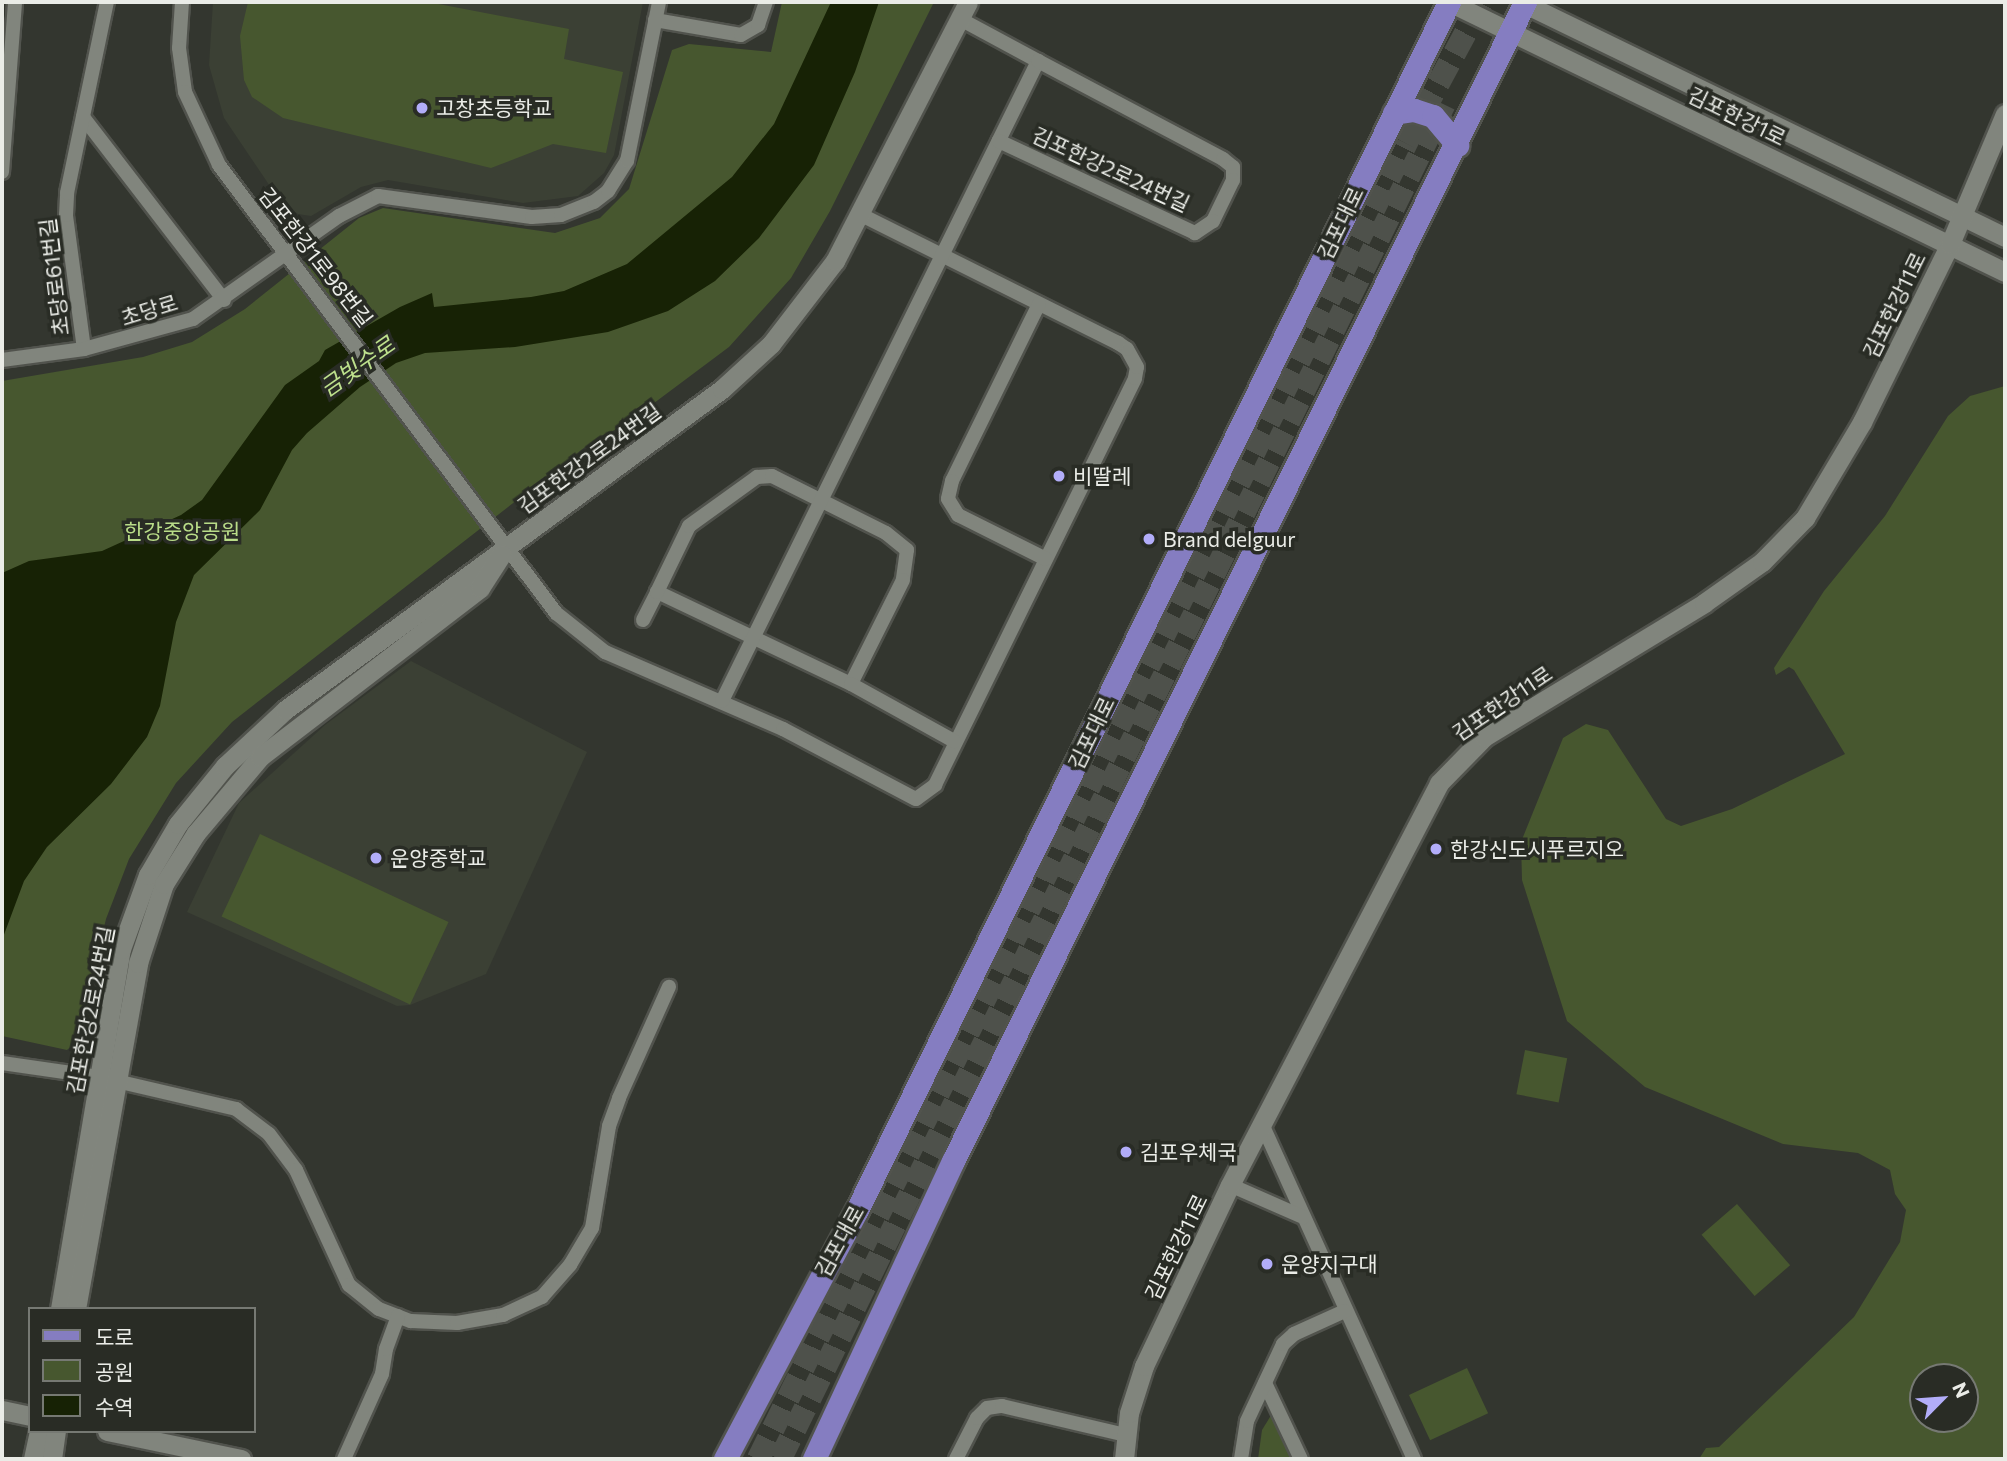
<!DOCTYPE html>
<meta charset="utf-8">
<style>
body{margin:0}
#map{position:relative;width:2007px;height:1461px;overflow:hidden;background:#33362f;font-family:Commissioner,"Noto Sans KR",sans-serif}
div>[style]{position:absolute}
.built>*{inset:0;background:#3b4034}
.green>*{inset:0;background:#47572f;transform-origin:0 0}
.water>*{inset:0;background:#172205}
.primary-tunnel>*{height:23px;margin-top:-11.5px;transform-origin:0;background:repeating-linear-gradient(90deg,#4e514b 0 23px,transparent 0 34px)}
.roads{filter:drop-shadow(2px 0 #51534d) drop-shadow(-2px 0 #51534d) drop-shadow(0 2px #51534d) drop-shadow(0 -2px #51534d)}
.minor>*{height:14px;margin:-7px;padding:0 7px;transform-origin:7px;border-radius:7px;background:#81857d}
.tertiary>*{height:19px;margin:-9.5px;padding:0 9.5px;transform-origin:9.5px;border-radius:9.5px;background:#81857d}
.primary>*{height:23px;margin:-11.5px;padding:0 11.5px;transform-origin:11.5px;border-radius:11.5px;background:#857dc1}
.dots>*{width:19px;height:19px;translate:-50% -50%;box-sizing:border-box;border:4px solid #292c25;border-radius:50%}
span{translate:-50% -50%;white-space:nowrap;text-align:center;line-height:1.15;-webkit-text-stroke:7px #292c25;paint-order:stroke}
.poi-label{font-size:21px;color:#eaece7}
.left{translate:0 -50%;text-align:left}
.street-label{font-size:21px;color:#eaece7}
.park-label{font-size:21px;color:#b9dc88}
.water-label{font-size:23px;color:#bee18d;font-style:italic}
.frame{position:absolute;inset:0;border:4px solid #eaece7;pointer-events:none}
.legend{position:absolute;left:28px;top:1307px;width:228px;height:126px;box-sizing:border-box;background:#292c25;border:2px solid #767973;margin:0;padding:9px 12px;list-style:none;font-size:21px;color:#eaece7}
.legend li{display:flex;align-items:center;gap:14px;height:35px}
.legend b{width:35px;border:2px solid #767973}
.north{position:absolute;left:1909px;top:1363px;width:70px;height:70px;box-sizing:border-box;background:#292c25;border:2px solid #767973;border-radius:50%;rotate:65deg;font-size:19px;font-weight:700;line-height:28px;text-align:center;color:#eaece7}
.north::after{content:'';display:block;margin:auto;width:24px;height:32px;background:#b2adf9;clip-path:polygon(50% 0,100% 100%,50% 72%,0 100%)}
</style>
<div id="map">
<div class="built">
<div style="clip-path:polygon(213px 2px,643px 2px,614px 155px,604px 173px,578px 196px,523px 203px,388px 180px,361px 187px,311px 216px,298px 214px,280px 201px,224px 118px,209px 65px)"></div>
<div style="clip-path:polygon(411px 661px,587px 752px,486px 974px,410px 1005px,397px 1006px,187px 912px,239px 803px,325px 725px)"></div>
</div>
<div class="green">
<div style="clip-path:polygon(248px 2px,428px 2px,569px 29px,564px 59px,623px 72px,606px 153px,553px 144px,491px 168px,283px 118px,252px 97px,244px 80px,240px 36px)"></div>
<div style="clip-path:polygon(782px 2px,934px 2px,830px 211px,791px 278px,729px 347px,622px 427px,598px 437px,232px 722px,176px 783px,129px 859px,106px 919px,76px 1042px,67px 1050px,2px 1036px,2px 381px,143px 357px,192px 342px,245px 309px,359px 218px,383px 208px,555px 233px,600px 218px,629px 189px,672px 50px,689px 44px,771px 52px)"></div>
<div style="clip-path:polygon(evenodd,2005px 386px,2005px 1459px,1699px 1459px,1706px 1448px,1719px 1447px,1854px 1317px,1900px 1242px,1906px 1210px,1895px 1194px,1890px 1170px,1858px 1153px,1783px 1144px,1645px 1087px,1567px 1021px,1522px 880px,1521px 842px,1563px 738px,1586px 724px,1608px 730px,1666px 819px,1681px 826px,1732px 809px,1845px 754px,1794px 670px,1789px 667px,1776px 675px,1774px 668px,1824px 591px,1885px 516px,1948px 416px,1970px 396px,2005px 386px,1965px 1377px,1965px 1419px,1923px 1419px,1923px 1377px,1965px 1377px)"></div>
<div style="left:260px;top:834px;width:208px;height:91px;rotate:25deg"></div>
<div style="left:1525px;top:1050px;width:43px;height:45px;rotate:11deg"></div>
<div style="left:1737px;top:1204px;width:81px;height:47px;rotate:49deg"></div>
<div style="left:1467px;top:1368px;width:50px;height:64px;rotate:65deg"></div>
<div style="clip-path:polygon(1273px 1412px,1295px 1459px,1258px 1459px,1262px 1430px)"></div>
</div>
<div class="water">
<div style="clip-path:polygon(831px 2px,879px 2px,855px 72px,814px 165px,759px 238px,715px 281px,668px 311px,608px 332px,515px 347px,425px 353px,396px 363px,360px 387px,307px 433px,292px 450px,260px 510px,194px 575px,176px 622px,160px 706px,147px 737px,111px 784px,47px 847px,24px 881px,2px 940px,2px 573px,29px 561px,102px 551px,181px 515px,202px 500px,285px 385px,319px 361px,325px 350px,400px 307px,432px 293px,434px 307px,531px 297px,564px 291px,627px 264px,732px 177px,774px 124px)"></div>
</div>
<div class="primary-tunnel">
<div style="left:758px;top:1459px;width:1467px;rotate:-63.78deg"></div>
<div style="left:1406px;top:143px;width:160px;rotate:-61.7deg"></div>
<div style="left:780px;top:1459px;width:1509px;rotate:-63.89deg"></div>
</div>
<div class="roads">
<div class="minor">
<div style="left:182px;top:2px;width:46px;rotate:93.7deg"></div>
<div style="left:179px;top:48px;width:44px;rotate:82.2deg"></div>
<div style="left:185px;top:92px;width:81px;rotate:65deg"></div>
<div style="left:219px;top:165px;width:561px;rotate:53.05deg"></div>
<div style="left:556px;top:613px;width:63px;rotate:38.5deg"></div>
<div style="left:605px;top:652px;width:194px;rotate:23.4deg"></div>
<div style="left:783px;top:729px;width:150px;rotate:27.8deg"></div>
<div style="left:916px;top:799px;width:24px;rotate:-36deg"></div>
<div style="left:935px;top:785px;width:453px;rotate:-63.8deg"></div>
<div style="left:1135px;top:378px;width:11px;rotate:-80deg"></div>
<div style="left:1137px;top:367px;width:21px;rotate:-119deg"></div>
<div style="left:1127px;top:349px;width:11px;rotate:-146deg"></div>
<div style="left:1118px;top:343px;width:287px;rotate:-153.5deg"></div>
<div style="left:960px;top:19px;width:89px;rotate:28.3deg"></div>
<div style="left:655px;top:20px;width:87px;rotate:9.9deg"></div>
<div style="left:741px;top:35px;width:20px;rotate:-30deg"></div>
<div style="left:758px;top:25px;width:24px;rotate:-71deg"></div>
<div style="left:83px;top:117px;width:231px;rotate:52.4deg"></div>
<div style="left:2px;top:172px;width:170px;rotate:-85.6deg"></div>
<div style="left:1039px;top:304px;width:197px;rotate:116.2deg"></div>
<div style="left:952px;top:481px;width:18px;rotate:103deg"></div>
<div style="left:948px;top:499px;width:19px;rotate:58deg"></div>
<div style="left:958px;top:515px;width:98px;rotate:26.6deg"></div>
<div style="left:84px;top:349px;width:135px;rotate:-97.7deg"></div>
<div style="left:66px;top:215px;width:22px;rotate:-87deg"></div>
<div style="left:67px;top:193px;width:195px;rotate:-78.2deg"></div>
<div style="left:2px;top:360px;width:83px;rotate:-7.6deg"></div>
<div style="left:84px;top:349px;width:113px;rotate:-15.4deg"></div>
<div style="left:193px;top:319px;width:179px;rotate:-35.2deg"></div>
<div style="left:339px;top:216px;width:44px;rotate:-27.1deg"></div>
<div style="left:378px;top:196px;width:155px;rotate:7.8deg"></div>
<div style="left:532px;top:217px;width:29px;rotate:-4deg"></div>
<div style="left:561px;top:215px;width:35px;rotate:-22deg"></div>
<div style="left:594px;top:202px;width:18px;rotate:-38deg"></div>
<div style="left:608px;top:191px;width:36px;rotate:-58deg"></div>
<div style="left:627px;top:161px;width:162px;rotate:-78.6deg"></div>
<div style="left:643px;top:620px;width:31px;rotate:-63deg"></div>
<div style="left:851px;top:684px;width:215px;rotate:-154.6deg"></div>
<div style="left:657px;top:592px;width:73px;rotate:-64.1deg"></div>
<div style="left:689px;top:526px;width:84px;rotate:-35.8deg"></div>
<div style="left:757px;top:477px;width:15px;rotate:-4deg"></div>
<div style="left:772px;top:476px;width:127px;rotate:26.6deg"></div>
<div style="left:886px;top:533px;width:27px;rotate:39deg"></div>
<div style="left:907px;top:550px;width:30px;rotate:98deg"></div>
<div style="left:903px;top:580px;width:116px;rotate:116.6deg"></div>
<div style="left:851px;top:684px;width:118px;rotate:29deg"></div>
<div style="left:722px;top:701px;width:714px;rotate:-63.72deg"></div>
<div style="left:1038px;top:61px;width:209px;rotate:27.9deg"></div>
<div style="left:1223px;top:159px;width:13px;rotate:39deg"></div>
<div style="left:1233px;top:167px;width:13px;rotate:90deg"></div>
<div style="left:1233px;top:180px;width:46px;rotate:116deg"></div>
<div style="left:1213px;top:221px;width:22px;rotate:146deg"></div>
<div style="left:1195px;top:233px;width:217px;rotate:-154.9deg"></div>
<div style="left:2px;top:1063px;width:98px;rotate:8.2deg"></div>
<div style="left:99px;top:1077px;width:141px;rotate:13.1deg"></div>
<div style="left:236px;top:1109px;width:41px;rotate:37.1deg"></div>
<div style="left:269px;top:1134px;width:45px;rotate:53.1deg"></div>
<div style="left:296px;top:1170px;width:127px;rotate:65.3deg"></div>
<div style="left:349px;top:1285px;width:38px;rotate:39deg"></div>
<div style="left:379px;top:1309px;width:34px;rotate:21deg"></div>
<div style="left:411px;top:1321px;width:46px;rotate:2.5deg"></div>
<div style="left:457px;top:1323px;width:47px;rotate:-9.9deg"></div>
<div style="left:503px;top:1315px;width:43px;rotate:-24.8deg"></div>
<div style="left:542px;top:1297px;width:43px;rotate:-48.8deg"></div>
<div style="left:570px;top:1265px;width:43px;rotate:-59.3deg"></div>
<div style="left:592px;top:1228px;width:103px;rotate:-80.5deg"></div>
<div style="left:609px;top:1126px;width:30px;rotate:-70deg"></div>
<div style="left:619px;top:1098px;width:122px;rotate:-65.8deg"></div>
<div style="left:1262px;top:1124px;width:368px;rotate:65.6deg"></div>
<div style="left:1230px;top:1185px;width:80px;rotate:23.7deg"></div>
<div style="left:1265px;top:1383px;width:84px;rotate:64.7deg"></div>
<div style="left:344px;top:1459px;width:93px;rotate:-65.9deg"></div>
<div style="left:382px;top:1374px;width:25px;rotate:-81deg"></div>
<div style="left:386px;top:1349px;width:35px;rotate:-70deg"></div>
<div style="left:956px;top:1459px;width:46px;rotate:-62.9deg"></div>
<div style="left:977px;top:1418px;width:14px;rotate:-45deg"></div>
<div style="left:987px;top:1408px;width:15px;rotate:-8deg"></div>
<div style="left:1002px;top:1406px;width:127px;rotate:13.2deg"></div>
<div style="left:1241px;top:1459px;width:38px;rotate:-81deg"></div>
<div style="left:1247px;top:1421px;width:85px;rotate:-64.9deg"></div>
<div style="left:1283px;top:1344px;width:15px;rotate:-42deg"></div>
<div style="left:1294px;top:1334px;width:56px;rotate:-24.3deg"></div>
</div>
<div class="tertiary">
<div style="left:1449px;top:2px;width:618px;rotate:25.9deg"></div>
<div style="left:1521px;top:2px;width:538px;rotate:25.9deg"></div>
<div style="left:60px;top:1309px;width:365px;rotate:-80.4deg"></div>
<div style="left:121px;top:949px;width:79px;rotate:-70deg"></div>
<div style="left:148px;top:875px;width:59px;rotate:-59.5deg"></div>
<div style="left:178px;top:824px;width:75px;rotate:-51deg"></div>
<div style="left:225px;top:766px;width:82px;rotate:-43deg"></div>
<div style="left:285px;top:710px;width:542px;rotate:-36.3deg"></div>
<div style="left:722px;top:389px;width:67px;rotate:-42.6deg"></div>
<div style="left:771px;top:344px;width:105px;rotate:-52.4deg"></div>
<div style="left:835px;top:261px;width:291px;rotate:-62.8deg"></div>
<div style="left:76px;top:1309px;width:352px;rotate:-79.8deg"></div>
<div style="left:138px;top:963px;width:83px;rotate:-71.8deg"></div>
<div style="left:164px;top:884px;width:60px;rotate:-57.9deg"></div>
<div style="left:196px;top:833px;width:99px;rotate:-49.9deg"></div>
<div style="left:260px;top:757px;width:277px;rotate:-37.5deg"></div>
<div style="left:480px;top:588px;width:40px;rotate:-57.1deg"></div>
<div style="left:2px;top:1410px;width:29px;rotate:12deg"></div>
<div style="left:107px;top:1431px;width:137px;rotate:11.8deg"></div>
<div style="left:33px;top:1459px;width:29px;rotate:-78deg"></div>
<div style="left:52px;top:1459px;width:28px;rotate:-82deg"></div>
<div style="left:1124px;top:1459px;width:46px;rotate:-83.8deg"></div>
<div style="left:1129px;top:1413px;width:49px;rotate:-72.3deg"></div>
<div style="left:1144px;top:1366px;width:200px;rotate:-64.6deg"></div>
<div style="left:1230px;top:1185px;width:453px;rotate:-62.5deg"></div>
<div style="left:1439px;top:783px;width:64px;rotate:-45.6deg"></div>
<div style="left:1484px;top:737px;width:258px;rotate:-31.3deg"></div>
<div style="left:1704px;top:603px;width:71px;rotate:-35.3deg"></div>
<div style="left:1762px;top:562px;width:62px;rotate:-45.7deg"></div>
<div style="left:1805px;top:518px;width:112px;rotate:-59.3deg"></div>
<div style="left:1862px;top:422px;width:199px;rotate:-63.7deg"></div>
<div style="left:1950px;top:244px;width:141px;rotate:-67.1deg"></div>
</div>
<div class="primary">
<div style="left:1394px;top:113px;width:20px;rotate:-9deg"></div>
<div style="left:1414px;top:110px;width:20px;rotate:18deg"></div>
<div style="left:1433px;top:116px;width:38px;rotate:50deg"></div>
<div style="left:725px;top:1459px;width:282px;rotate:-62.1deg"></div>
<div style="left:857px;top:1210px;width:1345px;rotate:-63.89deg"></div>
<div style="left:814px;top:1459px;width:329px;rotate:-65deg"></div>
<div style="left:953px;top:1161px;width:1292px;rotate:-63.73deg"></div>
</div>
</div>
<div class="dots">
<div style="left:422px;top:108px;background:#b2adf9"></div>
<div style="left:1059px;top:476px;background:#b2adf9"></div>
<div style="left:1149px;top:539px;background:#b2adf9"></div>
<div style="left:1436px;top:849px;background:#b2adf9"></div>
<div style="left:376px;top:858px;background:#b2adf9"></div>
<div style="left:1126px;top:1152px;background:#b2adf9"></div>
<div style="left:1267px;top:1264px;background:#b2adf9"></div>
</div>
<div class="poi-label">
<span class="left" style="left:436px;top:108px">고창초등학교</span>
<span class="left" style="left:1073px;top:476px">비딸레</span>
<span class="left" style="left:1163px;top:539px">Brand delguur</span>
<span class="left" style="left:1450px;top:849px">한강신도시푸르지오</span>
<span class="left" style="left:390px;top:858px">운양중학교</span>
<span class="left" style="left:1140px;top:1152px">김포우체국</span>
<span class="left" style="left:1281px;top:1264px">운양지구대</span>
</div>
<div class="street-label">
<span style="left:1737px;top:116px;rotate:26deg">김포한강1로</span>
<span style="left:1111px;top:169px;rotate:25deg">김포한강2로24번길</span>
<span style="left:1340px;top:223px;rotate:-64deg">김포대로</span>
<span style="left:316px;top:257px;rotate:52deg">김포한강1로98번길</span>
<span style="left:54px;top:277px;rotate:-97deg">초당로61번길</span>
<span style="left:1894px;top:305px;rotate:-64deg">김포한강11로</span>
<span style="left:149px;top:310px;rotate:-17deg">초당로</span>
<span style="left:589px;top:458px;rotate:-36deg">김포한강2로24번길</span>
<span style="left:1502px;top:703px;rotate:-34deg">김포한강11로</span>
<span style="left:1091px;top:733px;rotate:-64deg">김포대로</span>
<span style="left:90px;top:1010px;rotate:-79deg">김포한강2로24번길</span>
<span style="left:839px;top:1241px;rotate:-61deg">김포대로</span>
<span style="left:1176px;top:1247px;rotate:-64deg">김포한강11로</span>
</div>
<div class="park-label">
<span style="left:182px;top:531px">한강중앙공원</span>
</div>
<div class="water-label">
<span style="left:357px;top:366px;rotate:-35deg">금빛수로</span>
</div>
<div class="frame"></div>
<ul class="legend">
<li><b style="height:9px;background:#857dc1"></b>도로</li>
<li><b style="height:19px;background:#47572f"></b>공원</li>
<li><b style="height:19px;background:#172205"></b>수역</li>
</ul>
<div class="north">N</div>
</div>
